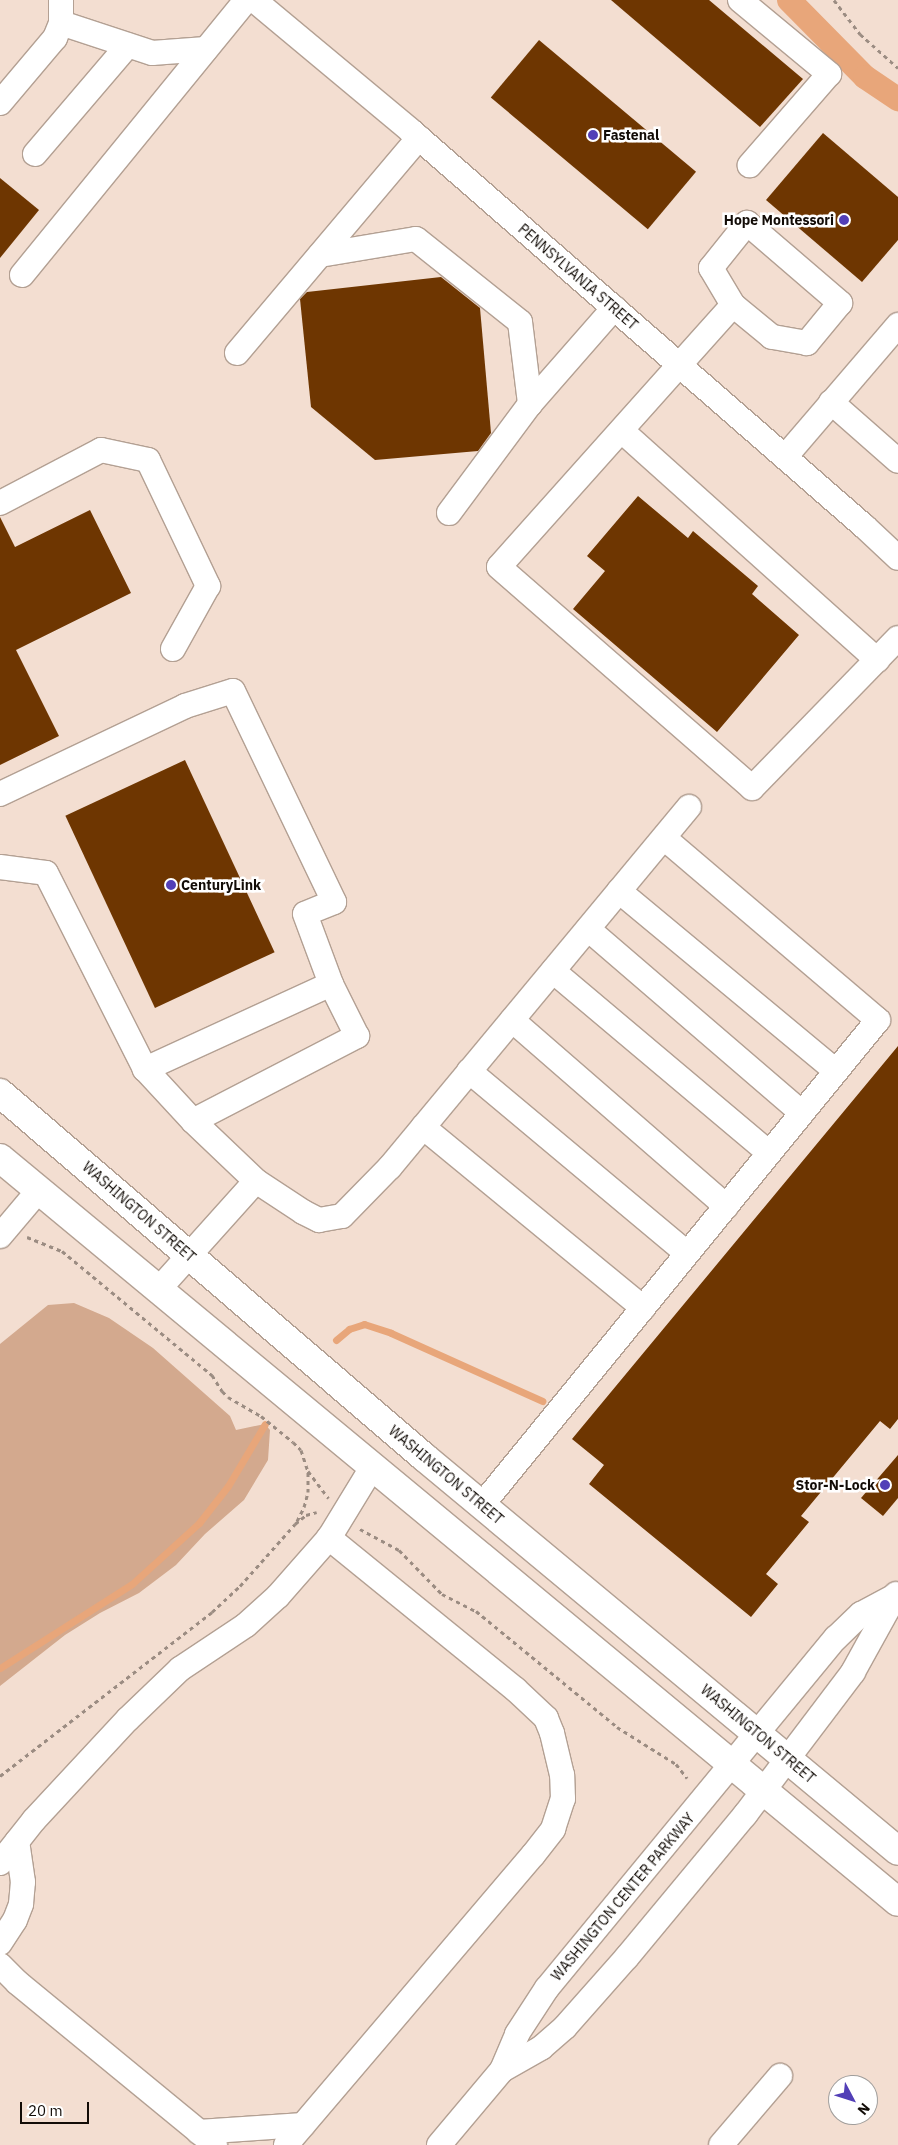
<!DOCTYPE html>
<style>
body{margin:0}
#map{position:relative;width:898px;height:2145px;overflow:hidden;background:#f3ded1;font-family:"IBM Plex Sans",sans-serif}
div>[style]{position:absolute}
.green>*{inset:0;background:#d3a98e}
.stream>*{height:7px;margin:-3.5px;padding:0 3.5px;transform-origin:3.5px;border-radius:3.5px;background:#e8a67a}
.canal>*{height:24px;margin:-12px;padding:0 12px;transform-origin:12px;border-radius:12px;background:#e8a67a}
.building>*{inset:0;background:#6e3601;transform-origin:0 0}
.path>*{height:3px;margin-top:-1.5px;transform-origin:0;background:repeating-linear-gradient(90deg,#9b8c82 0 4px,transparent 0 8px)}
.roads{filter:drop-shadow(1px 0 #b3a093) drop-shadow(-1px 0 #b3a093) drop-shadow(0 1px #b3a093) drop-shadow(0 -1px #b3a093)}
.minor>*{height:24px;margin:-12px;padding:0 12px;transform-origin:12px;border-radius:12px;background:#fff}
.major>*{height:28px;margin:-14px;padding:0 14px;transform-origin:14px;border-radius:14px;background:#fff}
.dots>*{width:14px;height:14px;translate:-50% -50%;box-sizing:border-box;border:2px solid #fff;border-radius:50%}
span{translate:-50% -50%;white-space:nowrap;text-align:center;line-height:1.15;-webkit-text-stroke:5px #fff;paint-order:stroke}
.poi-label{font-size:14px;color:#120c07;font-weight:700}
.left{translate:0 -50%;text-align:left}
.right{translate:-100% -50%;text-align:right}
.street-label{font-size:14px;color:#120c07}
.north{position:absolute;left:828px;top:2075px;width:50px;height:50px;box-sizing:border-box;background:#fff;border:1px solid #a09e9c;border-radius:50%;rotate:130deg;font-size:14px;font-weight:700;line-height:20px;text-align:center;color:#120c07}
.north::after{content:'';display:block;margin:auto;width:18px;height:22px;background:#523fb7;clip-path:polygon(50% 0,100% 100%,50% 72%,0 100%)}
.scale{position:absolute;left:20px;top:2102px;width:69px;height:22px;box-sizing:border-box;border:2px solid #120c07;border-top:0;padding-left:6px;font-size:15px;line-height:18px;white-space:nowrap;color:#120c07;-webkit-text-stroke:4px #fff;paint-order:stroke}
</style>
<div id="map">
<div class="green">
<div style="clip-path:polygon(74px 1303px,109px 1318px,153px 1348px,230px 1416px,236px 1430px,265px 1424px,270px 1430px,268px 1460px,244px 1500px,205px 1534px,176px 1565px,139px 1593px,100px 1613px,65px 1635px,0 1686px,0 1344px,48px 1305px)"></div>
</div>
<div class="stream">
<div style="left:336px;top:1340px;width:17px;rotate:-40deg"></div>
<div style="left:349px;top:1329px;width:16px;rotate:-18deg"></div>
<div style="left:364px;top:1324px;width:28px;rotate:18deg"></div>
<div style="left:391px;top:1333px;width:166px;rotate:24.2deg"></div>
<div style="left:0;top:1668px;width:156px;rotate:-32.5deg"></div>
<div style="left:132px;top:1584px;width:91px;rotate:-42.3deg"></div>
<div style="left:199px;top:1523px;width:47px;rotate:-51.9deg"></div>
<div style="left:228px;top:1486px;width:72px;rotate:-59.2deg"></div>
</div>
<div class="canal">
<div style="left:789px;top:0;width:108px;rotate:45.4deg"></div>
<div style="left:865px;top:77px;width:40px;rotate:34deg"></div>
</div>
<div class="building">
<div style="clip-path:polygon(611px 0,709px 0,803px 79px,760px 127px)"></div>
<div style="left:539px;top:40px;width:205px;height:75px;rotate:40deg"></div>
<div style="clip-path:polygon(823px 133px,898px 197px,898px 240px,862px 282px,766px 200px)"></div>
<div style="clip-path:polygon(0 178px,39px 210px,0 258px)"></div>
<div style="clip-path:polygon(441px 277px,480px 308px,491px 433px,478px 451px,375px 460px,311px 407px,300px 299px,307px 292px)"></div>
<div style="clip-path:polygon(638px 496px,688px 538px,693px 531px,758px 586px,752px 594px,799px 635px,717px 732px,573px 609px,605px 571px,587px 556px)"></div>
<div style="clip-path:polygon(90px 510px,131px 593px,16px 650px,59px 736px,0 765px,0 517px,15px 547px)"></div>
<div style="left:185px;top:760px;width:212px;height:132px;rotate:65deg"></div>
<div style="clip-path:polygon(898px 1046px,898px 1419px,890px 1429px,880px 1421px,801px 1516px,809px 1522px,766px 1574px,778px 1584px,751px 1617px,589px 1484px,604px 1465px,572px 1439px)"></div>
<div style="clip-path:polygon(898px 1455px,898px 1498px,883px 1516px,861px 1498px)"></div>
</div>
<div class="path">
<div style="left:834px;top:0;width:43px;rotate:52.6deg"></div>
<div style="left:860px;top:34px;width:51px;rotate:41.8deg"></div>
<div style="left:27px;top:1237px;width:38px;rotate:22deg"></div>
<div style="left:62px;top:1251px;width:195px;rotate:39.6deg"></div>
<div style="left:212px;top:1375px;width:19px;rotate:58deg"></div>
<div style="left:222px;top:1391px;width:8px;rotate:45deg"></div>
<div style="left:228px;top:1397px;width:38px;rotate:30deg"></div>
<div style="left:261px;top:1416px;width:41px;rotate:39.1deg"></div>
<div style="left:293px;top:1442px;width:11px;rotate:45deg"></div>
<div style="left:301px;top:1450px;width:22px;rotate:72deg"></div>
<div style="left:308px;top:1471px;width:34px;rotate:53deg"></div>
<div style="left:297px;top:1521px;width:16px;rotate:-63deg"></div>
<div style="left:304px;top:1507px;width:16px;rotate:-75deg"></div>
<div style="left:308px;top:1492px;width:20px;rotate:-90deg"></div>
<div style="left:360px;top:1529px;width:44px;rotate:28.3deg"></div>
<div style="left:399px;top:1550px;width:62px;rotate:45.7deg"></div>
<div style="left:442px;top:1594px;width:38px;rotate:27deg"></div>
<div style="left:476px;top:1611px;width:183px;rotate:39.4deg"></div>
<div style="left:617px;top:1727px;width:70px;rotate:32.1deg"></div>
<div style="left:676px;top:1764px;width:18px;rotate:52deg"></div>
<div style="left:0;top:1776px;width:268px;rotate:-37.7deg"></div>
<div style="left:212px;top:1612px;width:38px;rotate:-43deg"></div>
<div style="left:240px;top:1586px;width:83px;rotate:-48.4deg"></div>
<div style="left:295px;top:1524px;width:14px;rotate:-39deg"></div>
<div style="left:306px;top:1515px;width:11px;rotate:-15deg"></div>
</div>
<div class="roads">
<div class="minor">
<div style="left:254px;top:0;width:204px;rotate:39.8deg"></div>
<div style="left:411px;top:131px;width:602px;rotate:41.1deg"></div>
<div style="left:865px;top:527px;width:45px;rotate:43.2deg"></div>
<div style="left:740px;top:0;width:116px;rotate:39.7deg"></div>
<div style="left:829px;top:74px;width:121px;rotate:131deg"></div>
<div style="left:61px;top:23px;width:96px;rotate:18.2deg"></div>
<div style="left:152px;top:53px;width:54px;rotate:-4.2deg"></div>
<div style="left:0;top:103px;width:85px;rotate:-49.8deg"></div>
<div style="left:55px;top:38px;width:16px;rotate:-68deg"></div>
<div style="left:61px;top:23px;width:23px;rotate:-90deg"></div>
<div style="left:35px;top:154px;width:143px;rotate:-49.5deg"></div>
<div style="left:747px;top:223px;width:123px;rotate:40.7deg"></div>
<div style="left:840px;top:303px;width:52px;rotate:129.5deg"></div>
<div style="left:807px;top:343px;width:36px;rotate:-170deg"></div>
<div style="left:772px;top:337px;width:50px;rotate:-140.6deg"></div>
<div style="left:733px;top:305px;width:43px;rotate:-120.7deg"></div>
<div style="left:711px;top:268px;width:58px;rotate:-51.3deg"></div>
<div style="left:320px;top:255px;width:97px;rotate:-9.5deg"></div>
<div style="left:416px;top:239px;width:133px;rotate:38.6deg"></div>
<div style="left:520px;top:322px;width:83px;rotate:83deg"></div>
<div style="left:530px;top:404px;width:128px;rotate:-48.8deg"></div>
<div style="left:22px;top:275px;width:355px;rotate:-50.8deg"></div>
<div style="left:733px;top:305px;width:351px;rotate:131.8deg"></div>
<div style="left:499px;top:567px;width:336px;rotate:41.1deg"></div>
<div style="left:752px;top:788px;width:209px;rotate:-45.8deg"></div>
<div style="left:237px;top:353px;width:282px;rotate:-49.8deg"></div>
<div style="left:831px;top:402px;width:89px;rotate:41.4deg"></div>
<div style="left:622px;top:431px;width:343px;rotate:41.9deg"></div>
<div style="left:785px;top:457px;width:174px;rotate:-49.4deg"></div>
<div style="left:0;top:503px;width:114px;rotate:-27.7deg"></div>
<div style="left:101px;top:450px;width:48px;rotate:12deg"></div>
<div style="left:148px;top:460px;width:140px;rotate:64.5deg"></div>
<div style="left:208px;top:586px;width:72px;rotate:119.1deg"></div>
<div style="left:449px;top:513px;width:136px;rotate:-53.4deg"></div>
<div style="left:0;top:794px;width:205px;rotate:-25.4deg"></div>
<div style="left:185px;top:706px;width:50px;rotate:-17.4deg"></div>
<div style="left:233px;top:691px;width:234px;rotate:64.4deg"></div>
<div style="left:334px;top:902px;width:31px;rotate:158deg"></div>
<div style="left:305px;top:914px;width:75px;rotate:69.6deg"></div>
<div style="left:331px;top:984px;width:205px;rotate:155.4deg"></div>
<div style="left:145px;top:1069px;width:71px;rotate:47.3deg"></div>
<div style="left:193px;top:1121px;width:185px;rotate:-27.4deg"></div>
<div style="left:357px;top:1036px;width:58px;rotate:-116.6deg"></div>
<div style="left:0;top:867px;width:46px;rotate:7.4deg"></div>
<div style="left:46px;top:873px;width:220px;rotate:63.2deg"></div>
<div style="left:619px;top:891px;width:282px;rotate:39.7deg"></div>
<div style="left:588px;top:929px;width:282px;rotate:40.7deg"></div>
<div style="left:553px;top:971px;width:282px;rotate:40.1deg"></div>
<div style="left:512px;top:1020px;width:284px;rotate:41deg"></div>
<div style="left:469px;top:1071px;width:284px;rotate:39.9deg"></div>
<div style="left:423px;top:1127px;width:285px;rotate:39.4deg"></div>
<div style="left:256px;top:1181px;width:56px;rotate:33.4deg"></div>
<div style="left:303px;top:1212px;width:18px;rotate:27deg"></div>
<div style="left:319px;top:1220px;width:23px;rotate:-10deg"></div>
<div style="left:342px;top:1216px;width:69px;rotate:-45.6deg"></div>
<div style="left:390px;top:1167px;width:468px;rotate:-50.3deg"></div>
<div style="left:0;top:1236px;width:60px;rotate:-49.7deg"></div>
<div style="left:159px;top:1289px;width:145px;rotate:-48.1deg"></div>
<div style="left:256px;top:1181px;width:87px;rotate:-136.4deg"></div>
<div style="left:482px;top:1505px;width:626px;rotate:-50.77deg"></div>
<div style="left:878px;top:1020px;width:281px;rotate:-139.6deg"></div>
<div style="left:0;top:1863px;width:55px;rotate:-51.7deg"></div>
<div style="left:34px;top:1820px;width:138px;rotate:-47.1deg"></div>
<div style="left:128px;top:1719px;width:72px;rotate:-43.9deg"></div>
<div style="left:180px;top:1669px;width:79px;rotate:-33.7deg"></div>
<div style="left:246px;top:1625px;width:43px;rotate:-42.2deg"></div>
<div style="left:278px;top:1596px;width:77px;rotate:-48.7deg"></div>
<div style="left:329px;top:1538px;width:84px;rotate:-58.6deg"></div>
<div style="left:0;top:1943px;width:27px;rotate:-57deg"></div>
<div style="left:15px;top:1920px;width:17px;rotate:-69deg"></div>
<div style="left:21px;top:1904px;width:22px;rotate:-85deg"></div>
<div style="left:23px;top:1882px;width:41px;rotate:-98.3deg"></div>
<div style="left:0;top:1965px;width:25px;rotate:45deg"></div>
<div style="left:18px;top:1983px;width:255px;rotate:39.4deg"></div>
<div style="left:502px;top:2070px;width:45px;rotate:-29.4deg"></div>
<div style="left:541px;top:2048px;width:32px;rotate:-41deg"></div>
<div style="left:565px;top:2027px;width:94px;rotate:-48.5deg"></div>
<div style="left:627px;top:1957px;width:185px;rotate:-50.3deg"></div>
<div style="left:745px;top:1815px;width:179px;rotate:-52.9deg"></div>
<div style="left:853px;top:1672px;width:89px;rotate:-61.1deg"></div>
<div style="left:199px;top:2132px;width:104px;rotate:-3.9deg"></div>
<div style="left:286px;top:2145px;width:381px;rotate:-49.6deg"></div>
<div style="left:533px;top:1855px;width:33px;rotate:-52deg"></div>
<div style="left:553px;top:1829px;width:32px;rotate:-72deg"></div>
<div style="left:563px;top:1799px;width:24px;rotate:-92deg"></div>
<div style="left:562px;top:1775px;width:43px;rotate:-103.4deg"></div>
<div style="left:552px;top:1733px;width:16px;rotate:-112deg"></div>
<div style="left:546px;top:1718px;width:42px;rotate:-136.9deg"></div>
<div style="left:515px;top:1689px;width:240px;rotate:-140.9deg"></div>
<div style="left:439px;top:2145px;width:98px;rotate:-50deg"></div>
<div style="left:502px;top:2070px;width:39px;rotate:-67deg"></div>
<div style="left:517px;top:2034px;width:55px;rotate:-56.9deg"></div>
<div style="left:547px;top:1988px;width:454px;rotate:-50.5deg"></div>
<div style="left:836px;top:1638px;width:35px;rotate:-44deg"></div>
<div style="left:861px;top:1614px;width:36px;rotate:-28deg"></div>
<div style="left:721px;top:2145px;width:91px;rotate:-49.5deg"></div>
</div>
<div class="major">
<div style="left:0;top:1093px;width:559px;rotate:40.65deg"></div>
<div style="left:424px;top:1457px;width:616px;rotate:39.73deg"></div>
<div style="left:0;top:1158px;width:1166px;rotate:39.64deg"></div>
</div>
</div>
<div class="dots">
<div style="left:593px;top:135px;background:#523fb7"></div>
<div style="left:844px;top:220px;background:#523fb7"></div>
<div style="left:171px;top:885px;background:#523fb7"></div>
<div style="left:885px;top:1485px;background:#523fb7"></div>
</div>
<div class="poi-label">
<span class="left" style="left:603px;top:135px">Fastenal</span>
<span class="right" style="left:834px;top:220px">Hope Montessori</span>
<span class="left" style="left:181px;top:885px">CenturyLink</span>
<span class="right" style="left:875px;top:1485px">Stor-N-Lock</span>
</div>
<div class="street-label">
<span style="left:578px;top:277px;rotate:41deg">PENNSYLVANIA STREET</span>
<span style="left:139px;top:1212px;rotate:41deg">WASHINGTON STREET</span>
<span style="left:446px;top:1475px;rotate:40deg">WASHINGTON STREET</span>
<span style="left:758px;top:1734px;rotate:40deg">WASHINGTON STREET</span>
<span style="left:623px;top:1897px;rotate:-50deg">WASHINGTON CENTER PARKWAY</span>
</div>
<div class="north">N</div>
<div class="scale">20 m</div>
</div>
